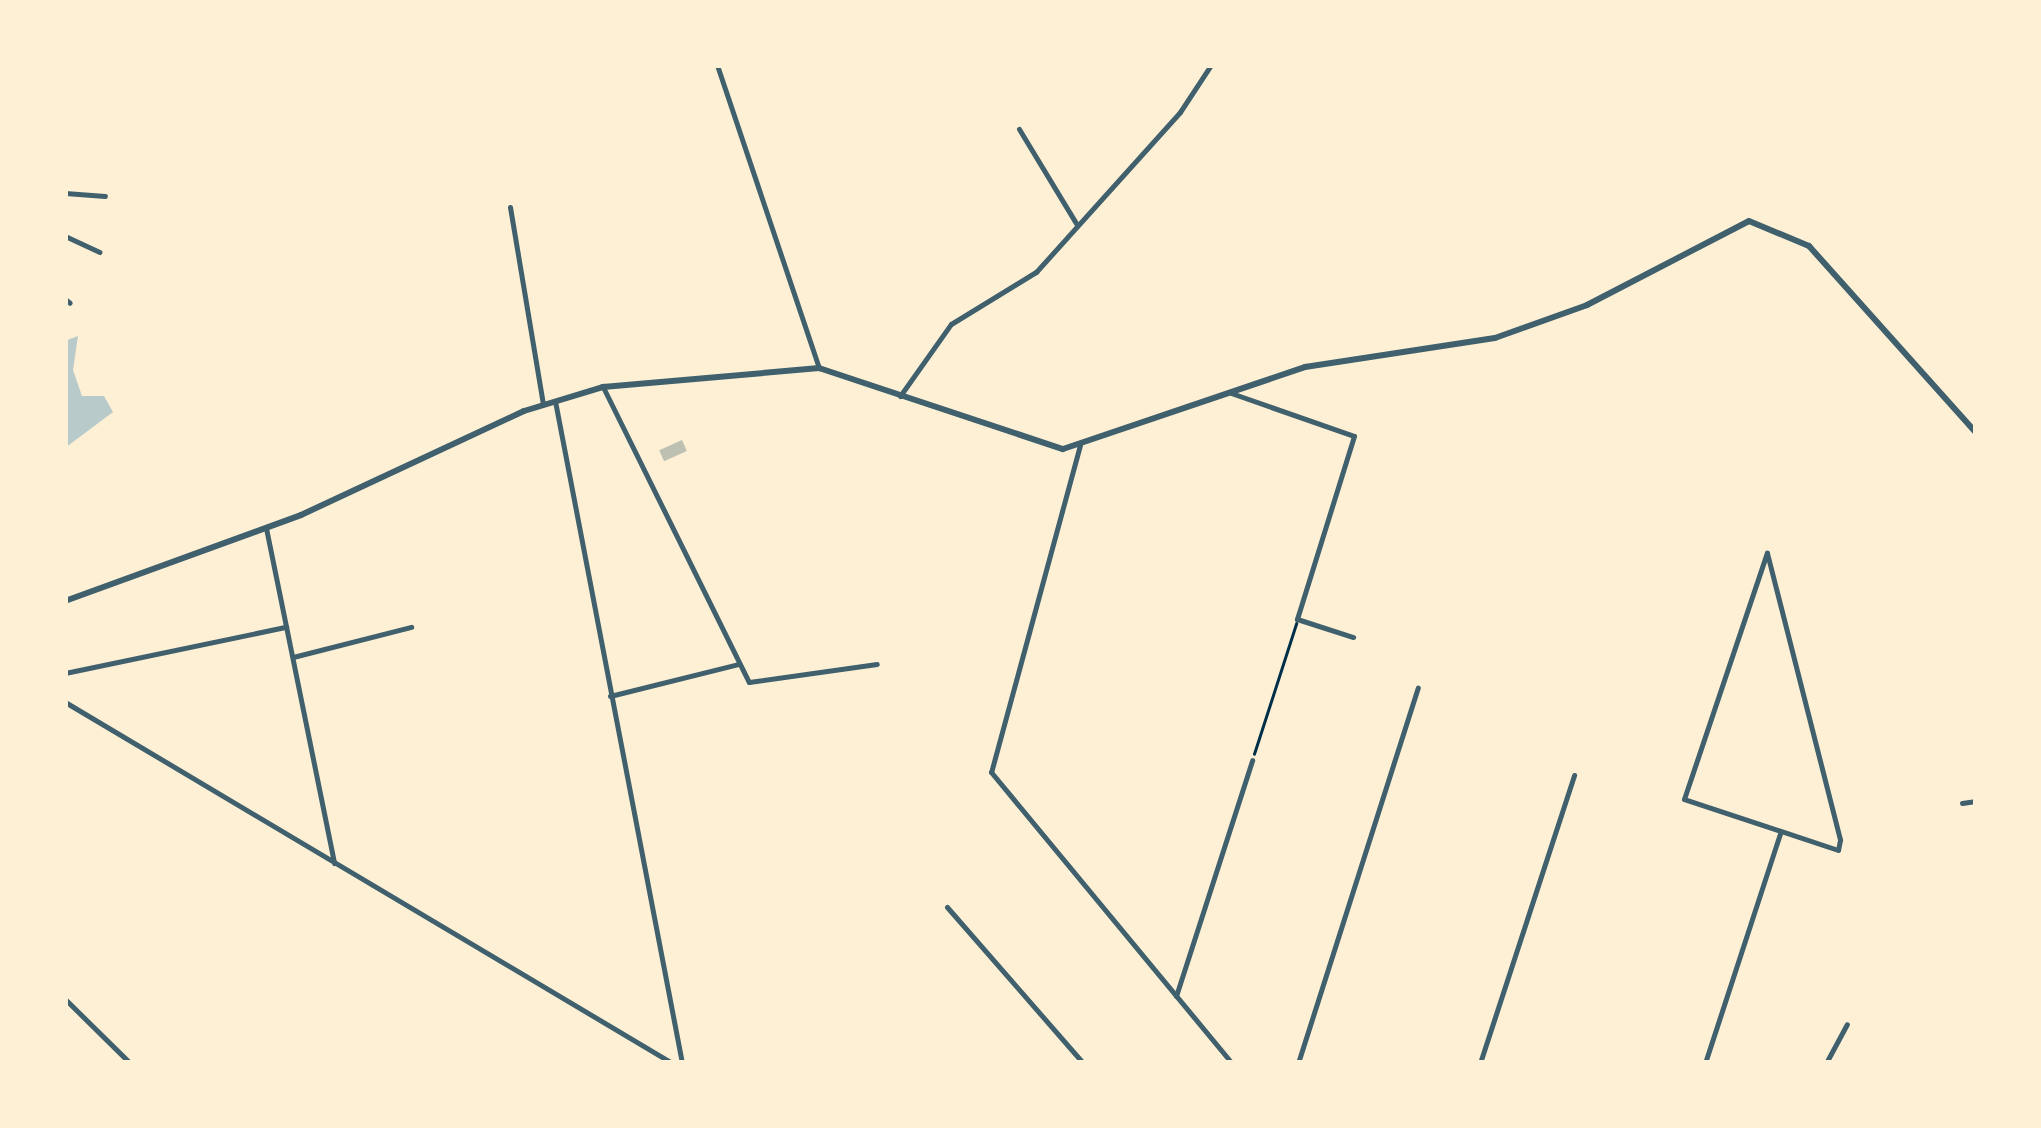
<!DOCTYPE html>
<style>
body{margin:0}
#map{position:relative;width:2041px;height:1128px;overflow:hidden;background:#fdf0d5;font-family:"Source Serif 4",serif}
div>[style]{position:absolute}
.green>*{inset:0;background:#b9caca}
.building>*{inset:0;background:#bec0b2;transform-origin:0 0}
.path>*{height:2.5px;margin:-1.25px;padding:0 1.25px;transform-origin:1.25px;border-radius:1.25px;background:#003049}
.minor>*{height:5px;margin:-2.5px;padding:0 2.5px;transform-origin:2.5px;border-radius:2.5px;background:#3f606c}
.tertiary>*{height:6px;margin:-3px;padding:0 3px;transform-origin:3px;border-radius:3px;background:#3f606c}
span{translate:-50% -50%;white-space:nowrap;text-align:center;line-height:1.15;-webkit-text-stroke:10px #fdf0d5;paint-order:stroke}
.frame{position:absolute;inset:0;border:68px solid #fdf0d5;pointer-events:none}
</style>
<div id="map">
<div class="green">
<div style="clip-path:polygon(78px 336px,73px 370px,82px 396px,104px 396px,113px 412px,65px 448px,65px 341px)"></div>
</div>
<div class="building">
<div style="left:682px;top:440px;width:12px;height:25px;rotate:66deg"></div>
</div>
<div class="path">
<div style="left:1254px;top:754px;width:137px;rotate:-72.1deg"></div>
</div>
<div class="minor">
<div style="left:717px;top:65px;width:320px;rotate:71.4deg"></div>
<div style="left:1019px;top:129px;width:110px;rotate:58.8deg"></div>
<div style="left:65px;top:193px;width:40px;rotate:4.3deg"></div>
<div style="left:510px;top:207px;width:200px;rotate:80.5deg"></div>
<div style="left:65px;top:236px;width:38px;rotate:25deg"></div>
<div style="left:65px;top:299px;width:6px;rotate:39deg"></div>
<div style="left:603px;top:387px;width:329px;rotate:63.7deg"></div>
<div style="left:749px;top:682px;width:129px;rotate:-8deg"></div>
<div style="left:1231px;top:393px;width:130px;rotate:19.3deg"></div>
<div style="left:1354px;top:436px;width:192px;rotate:107.3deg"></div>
<div style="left:1297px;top:619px;width:59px;rotate:17.8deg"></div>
<div style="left:900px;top:396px;width:88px;rotate:-54.7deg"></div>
<div style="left:951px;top:324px;width:100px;rotate:-31.5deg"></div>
<div style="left:1036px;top:272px;width:215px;rotate:-48deg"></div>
<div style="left:1180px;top:112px;width:56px;rotate:-56.6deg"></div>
<div style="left:555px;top:401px;width:674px;rotate:79.14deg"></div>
<div style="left:1080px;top:445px;width:339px;rotate:105.2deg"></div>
<div style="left:991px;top:772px;width:378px;rotate:50.4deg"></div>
<div style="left:266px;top:528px;width:342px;rotate:78.5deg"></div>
<div style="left:1767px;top:553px;width:296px;rotate:75.7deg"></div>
<div style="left:1840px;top:840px;width:10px;rotate:101deg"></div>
<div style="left:1838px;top:850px;width:162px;rotate:-161.7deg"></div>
<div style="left:1684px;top:799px;width:260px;rotate:-71.4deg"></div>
<div style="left:293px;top:657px;width:122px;rotate:-14.3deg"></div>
<div style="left:65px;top:673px;width:226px;rotate:-11.8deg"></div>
<div style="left:610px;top:696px;width:132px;rotate:-14deg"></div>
<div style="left:65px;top:702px;width:706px;rotate:30.74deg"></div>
<div style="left:1962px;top:803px;width:14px;rotate:-8deg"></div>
<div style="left:947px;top:907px;width:207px;rotate:48.9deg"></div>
<div style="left:1176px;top:996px;width:248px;rotate:-72.1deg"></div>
<div style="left:65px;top:999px;width:91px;rotate:44.6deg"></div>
<div style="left:1298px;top:1063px;width:394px;rotate:-72.3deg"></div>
<div style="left:1480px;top:1063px;width:303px;rotate:-71.9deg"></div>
<div style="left:1705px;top:1063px;width:241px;rotate:-71.9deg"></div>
<div style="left:1826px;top:1063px;width:44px;rotate:-61.7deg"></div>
</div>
<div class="tertiary">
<div style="left:65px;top:601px;width:251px;rotate:-20deg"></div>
<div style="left:301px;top:515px;width:246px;rotate:-25deg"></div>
<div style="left:524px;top:411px;width:83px;rotate:-16.9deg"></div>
<div style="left:603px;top:387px;width:217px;rotate:-5deg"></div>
<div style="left:819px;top:368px;width:257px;rotate:18.4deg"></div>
<div style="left:1063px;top:449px;width:256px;rotate:-18.7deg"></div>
<div style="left:1305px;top:367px;width:192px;rotate:-8.7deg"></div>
<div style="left:1495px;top:338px;width:98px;rotate:-19.7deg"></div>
<div style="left:1587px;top:305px;width:182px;rotate:-27.4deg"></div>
<div style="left:1749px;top:221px;width:65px;rotate:22.6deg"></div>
<div style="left:1809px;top:246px;width:251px;rotate:48.2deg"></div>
</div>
<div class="frame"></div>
</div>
